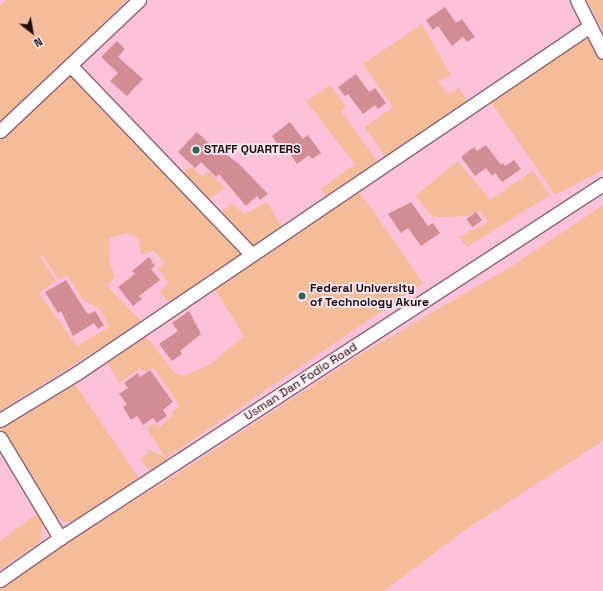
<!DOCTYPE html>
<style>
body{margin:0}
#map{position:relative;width:603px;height:591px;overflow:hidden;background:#fcd4e4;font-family:"Space Grotesk",sans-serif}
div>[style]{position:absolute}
.built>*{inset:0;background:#fbc2d9;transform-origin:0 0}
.green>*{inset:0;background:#f5bc99}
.building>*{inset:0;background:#d28c94;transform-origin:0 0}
.roads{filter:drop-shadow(1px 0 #8e6375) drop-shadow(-1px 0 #8e6375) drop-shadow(0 1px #8e6375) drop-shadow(0 -1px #8e6375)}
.minor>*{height:13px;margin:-6.5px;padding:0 6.5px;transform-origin:6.5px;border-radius:6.5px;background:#fff}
.dots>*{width:11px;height:11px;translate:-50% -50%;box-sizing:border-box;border:2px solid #fce8f0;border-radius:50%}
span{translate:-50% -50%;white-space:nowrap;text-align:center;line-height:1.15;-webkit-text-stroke:3.5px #fce8f0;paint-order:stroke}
.poi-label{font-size:12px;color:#200f17;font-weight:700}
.left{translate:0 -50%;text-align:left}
.street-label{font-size:12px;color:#200f17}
.north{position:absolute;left:12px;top:12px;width:40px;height:40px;-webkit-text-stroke:3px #fce8f0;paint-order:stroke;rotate:149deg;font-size:11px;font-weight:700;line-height:16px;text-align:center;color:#200f17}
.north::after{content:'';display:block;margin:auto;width:14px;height:18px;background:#200f17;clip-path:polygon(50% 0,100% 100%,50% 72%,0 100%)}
</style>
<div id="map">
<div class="built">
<div style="left:0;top:0;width:603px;height:591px"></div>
</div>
<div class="green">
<div style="clip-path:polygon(7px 0,126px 0,0 129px,0 5px)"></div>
<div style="clip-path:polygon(587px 0,603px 0,603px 32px)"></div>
<div style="clip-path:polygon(422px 24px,451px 75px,438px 82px,448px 95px,459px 88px,468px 102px,387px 159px,365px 127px,393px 107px,363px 64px)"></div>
<div style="clip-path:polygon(592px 31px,603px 54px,603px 170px,555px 195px,491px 102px)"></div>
<div style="clip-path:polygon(evenodd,70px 74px,242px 253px,170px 303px,159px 292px,169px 283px,158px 269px,164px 262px,154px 251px,141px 255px,139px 239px,127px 233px,109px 238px,109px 260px,115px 277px,107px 286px,142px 322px,0 411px,0 138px,70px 74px,43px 255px,59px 280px,67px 275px,83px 300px,100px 309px,109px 327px,77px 346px,39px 293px,56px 281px,40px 257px,43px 255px)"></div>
<div style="clip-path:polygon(330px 85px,346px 107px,341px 111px,377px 161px,326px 196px,321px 189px,355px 164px,306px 101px)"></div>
<div style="clip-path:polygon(458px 161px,490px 200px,533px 171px,550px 195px,467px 247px,459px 237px,488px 222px,480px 210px,468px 216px,433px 217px,415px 196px)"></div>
<div style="clip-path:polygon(192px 167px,202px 176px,209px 172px,225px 188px,208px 200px,182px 173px)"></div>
<div style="clip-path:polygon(359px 191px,423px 283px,166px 458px,168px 465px,152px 474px,141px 459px,149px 453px,147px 449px,165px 457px,147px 429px,153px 424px,160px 427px,173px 415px,171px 412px,180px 406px,154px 368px,144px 372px,140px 368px,119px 383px,105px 359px,144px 334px,174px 372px,184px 376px,212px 363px,244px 336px,213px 286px)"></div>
<div style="clip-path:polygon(267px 202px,283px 230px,251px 250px,222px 212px,231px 203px,245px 214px)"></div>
<div style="clip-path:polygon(603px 205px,603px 441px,465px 530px,384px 591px,0 591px,0 584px,174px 476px,361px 354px,512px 266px)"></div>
<div style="clip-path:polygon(73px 381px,140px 480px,75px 522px,63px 521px,56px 516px,0 428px)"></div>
<div style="clip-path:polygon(38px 513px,43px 523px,40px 542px,0 569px,0 541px)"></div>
</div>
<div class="building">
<div style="clip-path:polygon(445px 7px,456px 23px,462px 19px,475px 37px,467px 42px,463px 37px,452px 46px,438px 26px,433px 30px,426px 20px)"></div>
<div style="clip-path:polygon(117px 41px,125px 49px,118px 57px,143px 79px,127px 96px,110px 81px,118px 73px,101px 57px)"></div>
<div style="clip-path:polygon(356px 74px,369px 92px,375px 88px,386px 103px,378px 109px,375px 105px,363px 114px,348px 94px,345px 96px,338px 87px)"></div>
<div style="clip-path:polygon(290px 122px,303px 139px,308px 135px,321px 153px,312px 159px,309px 155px,297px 164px,282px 142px,278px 145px,272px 136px)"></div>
<div style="clip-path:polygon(197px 132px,222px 156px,224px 153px,239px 164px,268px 194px,260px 200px,257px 196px,246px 206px,219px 174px,216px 177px,201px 162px,195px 168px,178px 152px)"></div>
<div style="clip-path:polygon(486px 145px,501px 165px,503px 163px,505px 166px,514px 160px,521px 169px,502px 182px,495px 173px,492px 176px,486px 168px,475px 176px,461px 157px,474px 147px,477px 151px)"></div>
<div style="clip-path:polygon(411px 202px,428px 226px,433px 223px,440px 233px,421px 246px,408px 228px,401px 233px,388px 214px)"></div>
<div style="left:476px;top:212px;width:10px;height:12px;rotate:53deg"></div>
<div style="clip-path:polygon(149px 257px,155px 266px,151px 269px,160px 280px,139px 296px,142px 299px,133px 306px,118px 287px,135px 274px,132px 271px)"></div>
<div style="clip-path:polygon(66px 280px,86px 312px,89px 314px,95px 311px,104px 325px,98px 329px,94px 323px,73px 336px,61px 311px,58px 313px,45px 292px)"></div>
<div style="clip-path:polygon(189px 311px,201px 334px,180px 351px,182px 354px,172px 361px,159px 344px,178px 331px,172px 323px)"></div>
<div style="clip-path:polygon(150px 370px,173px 402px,163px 410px,167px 416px,157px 423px,153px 418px,143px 425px,137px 416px,131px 420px,123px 407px,127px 404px,119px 394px,128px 388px,124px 383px,138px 373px,140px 377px)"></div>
</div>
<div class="roads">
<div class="minor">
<div style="left:577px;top:0;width:58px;rotate:63.4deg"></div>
<div style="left:71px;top:66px;width:260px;rotate:46.2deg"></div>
<div style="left:0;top:131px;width:191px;rotate:-43.3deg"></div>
<div style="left:0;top:420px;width:90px;rotate:-31.4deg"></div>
<div style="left:77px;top:373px;width:619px;rotate:-34.07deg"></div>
<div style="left:0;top:438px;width:117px;rotate:59deg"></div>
<div style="left:0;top:580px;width:73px;rotate:-35deg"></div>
<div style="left:60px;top:538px;width:648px;rotate:-33.1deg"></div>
</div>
</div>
<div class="dots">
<div style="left:196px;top:150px;background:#296957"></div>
<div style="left:302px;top:296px;background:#296957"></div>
</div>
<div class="poi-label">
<span class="left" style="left:204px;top:150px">STAFF QUARTERS</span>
<span class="left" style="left:310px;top:296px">Federal University<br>of Technology Akure</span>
</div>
<div class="street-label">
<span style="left:301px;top:382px;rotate:-33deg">Usman Dan Fodio Road</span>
</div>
<div class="north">N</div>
</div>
